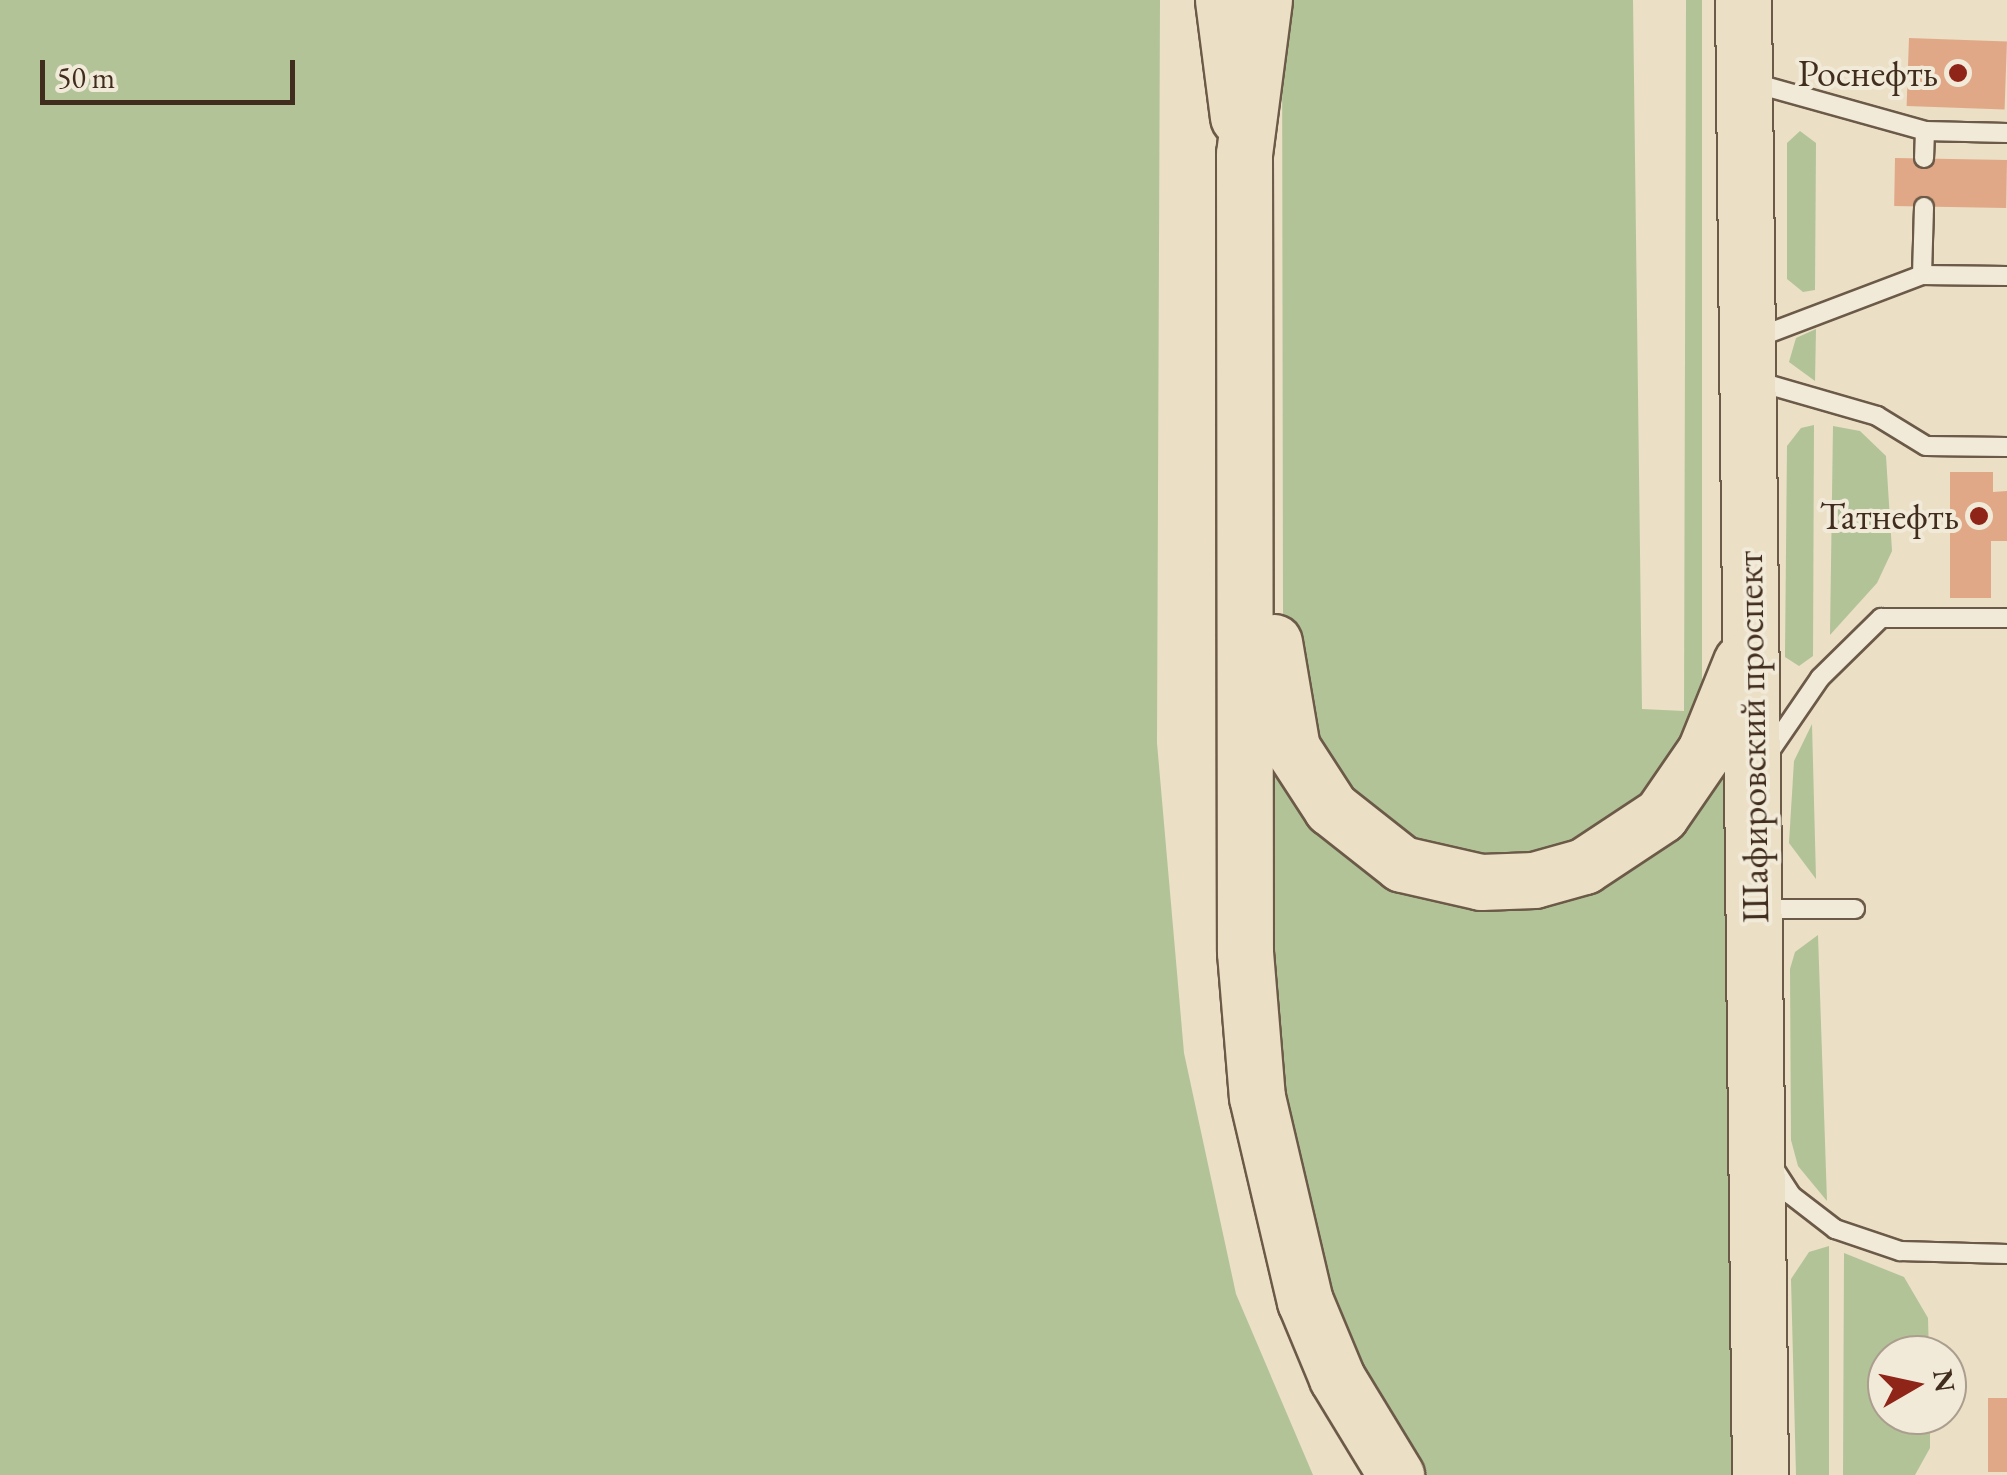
<!DOCTYPE html>
<meta charset="utf-8">
<style>
body{margin:0}
#map{position:relative;width:2007px;height:1475px;overflow:hidden;background:#ebdfc5;font-family:"EB Garamond",serif}
div>[style]{position:absolute}
.green>*{inset:0;background:#b2c398}
.building>*{inset:0;background:#e0a887;transform-origin:0 0}
.roads{filter:drop-shadow(2px 0 #6c5a48) drop-shadow(-2px 0 #6c5a48) drop-shadow(0 2px #6c5a48) drop-shadow(0 -2px #6c5a48)}
.service>*{height:18px;margin:-9px;padding:0 9px;transform-origin:9px;border-radius:9px;background:#f2ead9}
.primary>*{height:55px;margin:-27.5px;padding:0 27.5px;transform-origin:27.5px;border-radius:27.5px;background:#ebdfc5}
.dots>*{width:28px;height:28px;translate:-50% -50%;box-sizing:border-box;border:5px solid #f2ead9;border-radius:50%}
span{translate:-50% -50%;white-space:nowrap;text-align:center;line-height:1.15;-webkit-text-stroke:8px #f2ead9;paint-order:stroke}
.poi-label{font-size:38px;color:#412d1e}
.right{translate:-100% -50%;text-align:right}
.street-label{font-size:38px;color:#412d1e}
.north{position:absolute;left:1867px;top:1335px;width:100px;height:100px;box-sizing:border-box;background:#f2ead9;border:2px solid #ab9e8e;border-radius:50%;rotate:81deg;font-size:28px;font-weight:700;line-height:40px;text-align:center;color:#412d1e}
.north::after{content:'';display:block;margin:auto;width:35px;height:45px;background:#8f2418;clip-path:polygon(50% 0,100% 100%,50% 72%,0 100%)}
.scale{position:absolute;left:40px;top:60px;width:255px;height:45px;box-sizing:border-box;border:5px solid #412d1e;border-top:0;padding-left:12px;font-size:30px;line-height:35px;white-space:nowrap;color:#412d1e;-webkit-text-stroke:8px #f2ead9;paint-order:stroke}
</style>
<div id="map">
<div class="green">
<div style="clip-path:polygon(0 0,1160px 0,1157px 743px,1184px 1053px,1236px 1294px,1313px 1475px,0 1475px)"></div>
<div style="clip-path:polygon(1282px 0,1633px 0,1642px 709px,1684px 711px,1686px 0,1702px 0,1702px 716px,1658px 797px,1553px 862px,1427px 859px,1324px 779px,1283px 617px)"></div>
<div style="clip-path:polygon(1800px 131px,1816px 143px,1815px 290px,1803px 292px,1787px 279px,1787px 143px)"></div>
<div style="clip-path:polygon(1816px 329px,1815px 381px,1789px 362px,1796px 338px)"></div>
<div style="clip-path:polygon(1814px 425px,1813px 656px,1799px 666px,1785px 657px,1787px 446px,1801px 428px)"></div>
<div style="clip-path:polygon(1833px 426px,1860px 431px,1886px 456px,1892px 551px,1877px 583px,1830px 635px)"></div>
<div style="clip-path:polygon(1812px 724px,1816px 879px,1789px 843px,1794px 761px)"></div>
<div style="clip-path:polygon(1279px 766px,1470px 902px,1713px 772px,1731px 773px,1731px 1475px,1411px 1475px,1318px 1285px,1296px 1190px,1277px 1045px,1265px 775px)"></div>
<div style="clip-path:polygon(1818px 935px,1827px 1201px,1798px 1166px,1791px 1140px,1790px 969px,1795px 952px)"></div>
<div style="clip-path:polygon(1829px 1246px,1829px 1475px,1796px 1475px,1791px 1279px,1809px 1252px)"></div>
<div style="clip-path:polygon(1844px 1253px,1904px 1277px,1928px 1318px,1929px 1355px,1887px 1355px,1887px 1415px,1930px 1415px,1930px 1448px,1915px 1475px,1843px 1475px)"></div>
</div>
<div class="building">
<div style="left:1909px;top:38px;width:98px;height:68px;rotate:2deg"></div>
<div style="left:1895px;top:158px;width:112px;height:48px;rotate:1deg"></div>
<div style="clip-path:polygon(1950px 472px,1993px 472px,1993px 492px,2007px 491px,2007px 541px,1991px 541px,1991px 598px,1950px 598px)"></div>
<div style="left:1988px;top:1398px;width:19px;height:74px"></div>
</div>
<div class="roads">
<div class="service">
<div style="left:1750px;top:82px;width:182px;rotate:15.6deg"></div>
<div style="left:1925px;top:131px;width:27px;rotate:92deg"></div>
<div style="left:1925px;top:131px;width:82px;rotate:1.4deg"></div>
<div style="left:1922px;top:275px;width:85px;rotate:0.7deg"></div>
<div style="left:1756px;top:338px;width:178px;rotate:-20.8deg"></div>
<div style="left:1922px;top:275px;width:68px;rotate:-88.3deg"></div>
<div style="left:1756px;top:381px;width:126px;rotate:16.1deg"></div>
<div style="left:1877px;top:416px;width:57px;rotate:31.5deg"></div>
<div style="left:1926px;top:446px;width:81px;rotate:0.7deg"></div>
<div style="left:1768px;top:754px;width:92px;rotate:-55.6deg"></div>
<div style="left:1820px;top:678px;width:86px;rotate:-44.5deg"></div>
<div style="left:1881px;top:618px;width:126px"></div>
<div style="left:1761px;top:909px;width:94px"></div>
<div style="left:1773px;top:1167px;width:33px;rotate:57deg"></div>
<div style="left:1791px;top:1195px;width:56px;rotate:37.7deg"></div>
<div style="left:1835px;top:1229px;width:69px;rotate:18.7deg"></div>
<div style="left:1900px;top:1251px;width:107px;rotate:1.6deg"></div>
</div>
<div class="primary">
<div style="left:1223px;top:0;width:118px;rotate:82.7deg"></div>
<div style="left:1264px;top:0;width:155px;rotate:97.4deg"></div>
<div style="left:1244px;top:154px;width:798px;rotate:89.93deg"></div>
<div style="left:1245px;top:952px;width:145px;rotate:85.3deg"></div>
<div style="left:1257px;top:1097px;width:210px;rotate:76.8deg"></div>
<div style="left:1305px;top:1301px;width:83px;rotate:67.4deg"></div>
<div style="left:1337px;top:1378px;width:114px;rotate:58.7deg"></div>
<div style="left:1743px;top:0;width:1475px;rotate:89.34deg"></div>
<div style="left:1274px;top:642px;width:108px;rotate:80.4deg"></div>
<div style="left:1292px;top:748px;width:72px;rotate:57deg"></div>
<div style="left:1331px;top:808px;width:90px;rotate:38.3deg"></div>
<div style="left:1402px;top:864px;width:81px;rotate:12.8deg"></div>
<div style="left:1481px;top:882px;width:53px;rotate:-2.2deg"></div>
<div style="left:1534px;top:880px;width:52px;rotate:-15.6deg"></div>
<div style="left:1584px;top:866px;width:92px;rotate:-33.5deg"></div>
<div style="left:1661px;top:815px;width:78px;rotate:-55.5deg"></div>
<div style="left:1705px;top:751px;width:96px;rotate:-68deg"></div>
</div>
</div>
<div class="dots">
<div style="left:1958px;top:73px;background:#8f2418"></div>
<div style="left:1979px;top:516px;background:#8f2418"></div>
</div>
<div class="poi-label">
<span class="right" style="left:1938px;top:73px">Роснефть</span>
<span class="right" style="left:1959px;top:516px">Татнефть</span>
</div>
<div class="street-label">
<span style="left:1752px;top:737px;rotate:-91deg">Шафировский проспект</span>
</div>
<div class="north">N</div>
<div class="scale">50 m</div>
</div>
